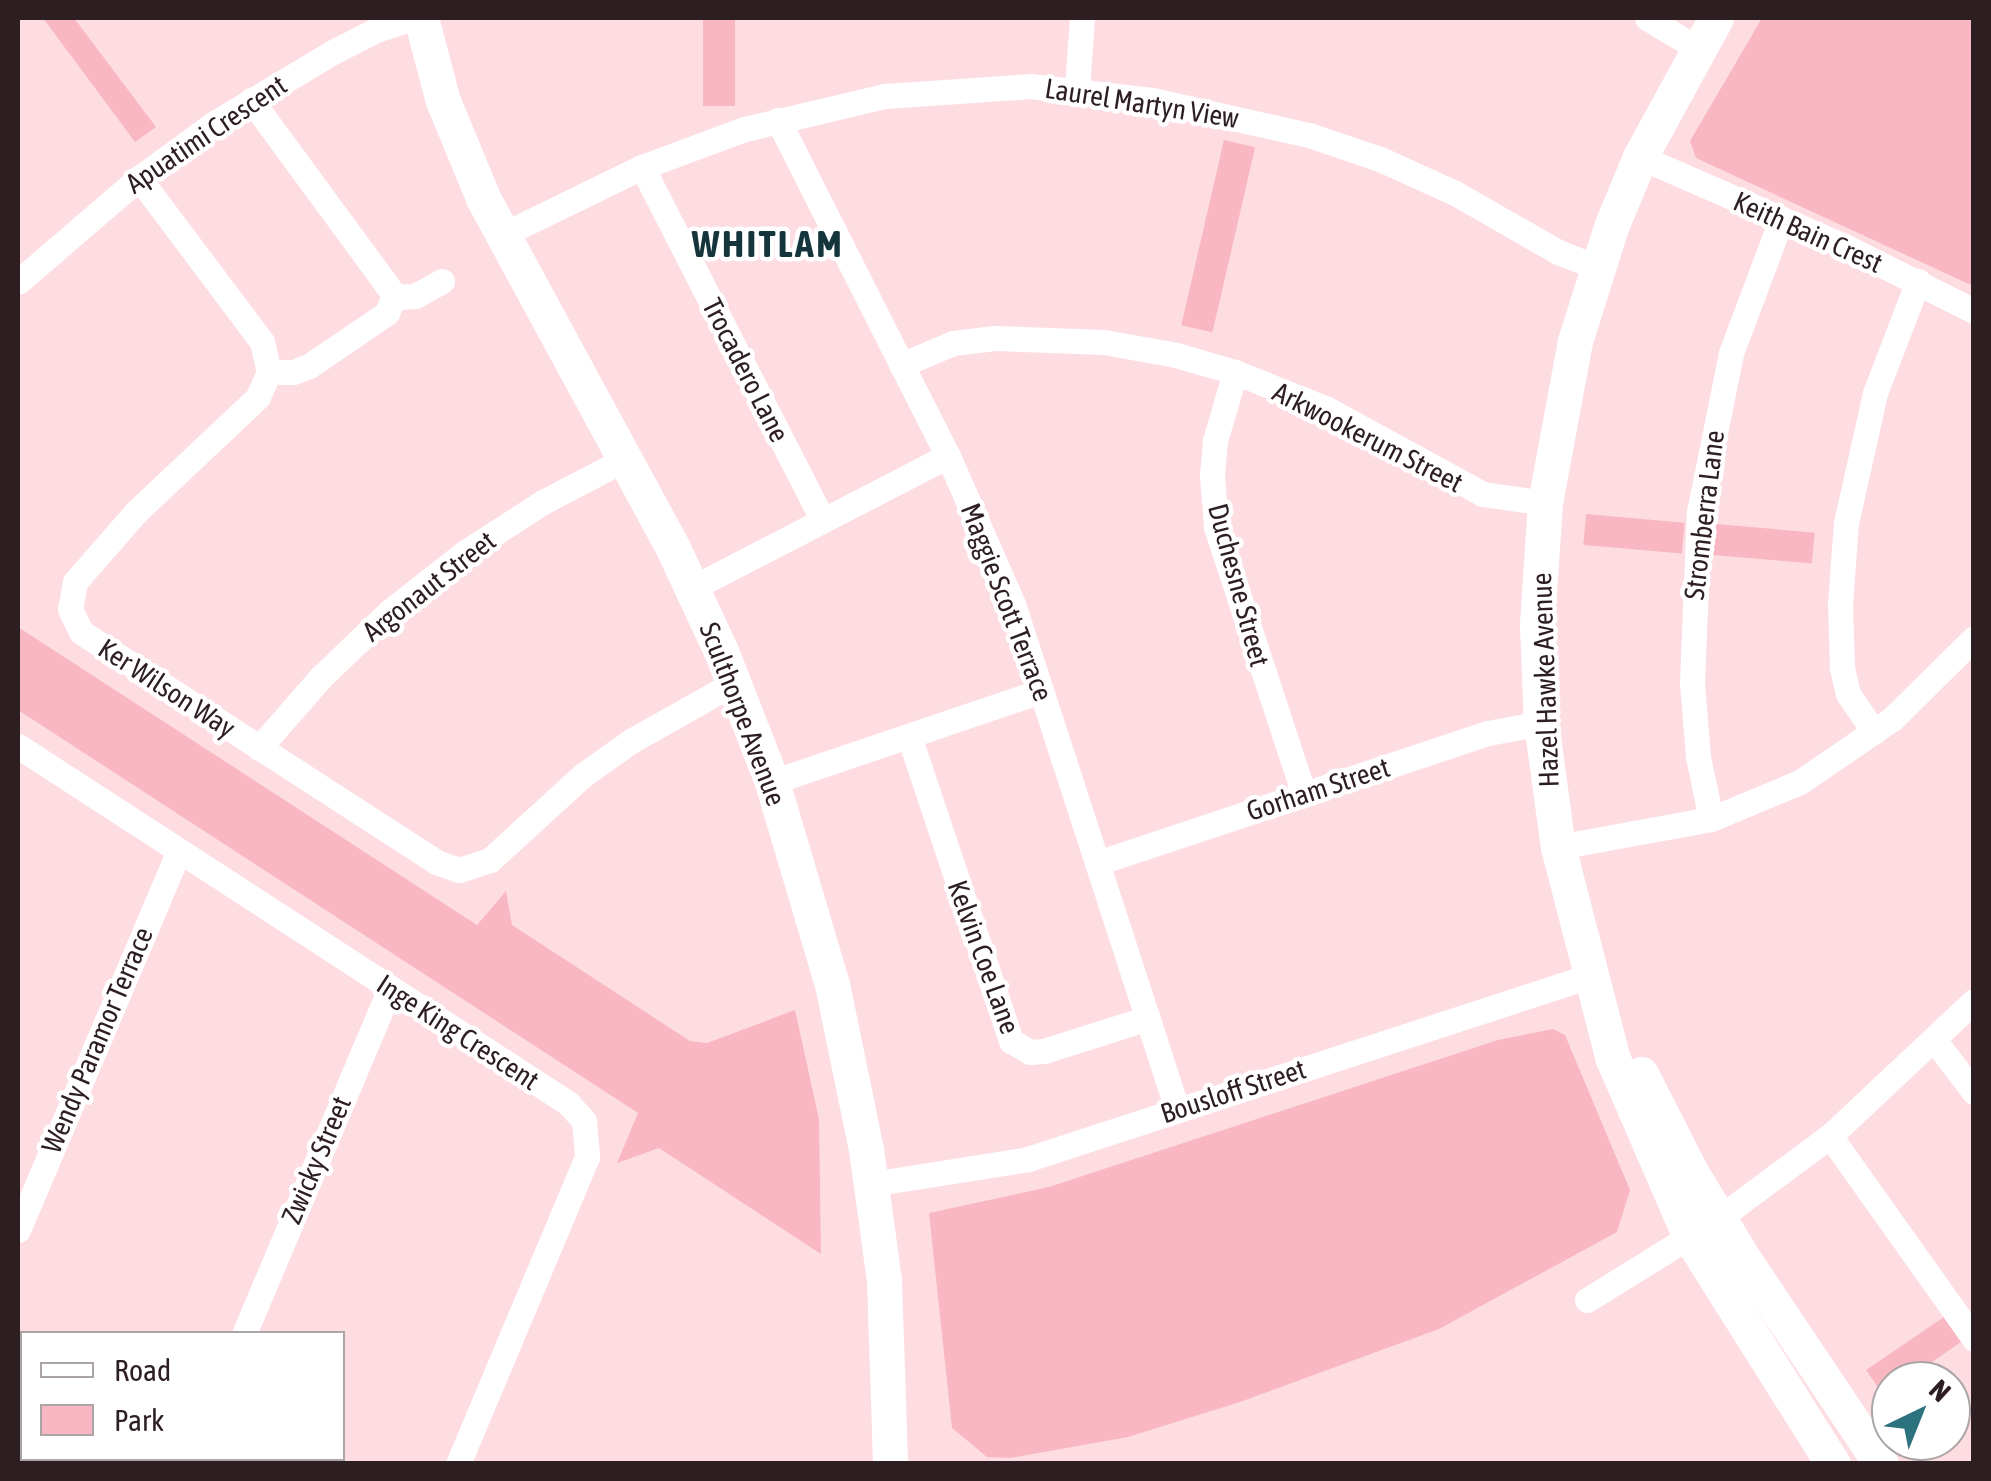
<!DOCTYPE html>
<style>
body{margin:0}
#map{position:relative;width:1991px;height:1481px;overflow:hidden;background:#fedde2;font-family:"Asap Condensed",sans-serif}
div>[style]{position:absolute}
.green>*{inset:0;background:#f8b7c2;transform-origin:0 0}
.street>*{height:25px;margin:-12.5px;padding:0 12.5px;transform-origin:12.5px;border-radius:12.5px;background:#fff}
.secondary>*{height:35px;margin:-17.5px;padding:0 17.5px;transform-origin:17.5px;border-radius:17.5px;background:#fff}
span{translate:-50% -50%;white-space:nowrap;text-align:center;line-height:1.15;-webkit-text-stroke:9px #fff;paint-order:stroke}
.street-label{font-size:28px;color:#2d1e21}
.district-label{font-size:38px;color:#14353b;font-weight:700;letter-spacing:2.5px}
.frame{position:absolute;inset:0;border:20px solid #2d1e21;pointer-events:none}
.legend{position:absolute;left:20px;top:1331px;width:325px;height:130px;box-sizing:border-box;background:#fff;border:2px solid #aba5a6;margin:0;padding:12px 18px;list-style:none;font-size:30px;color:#2d1e21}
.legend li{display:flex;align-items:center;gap:20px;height:50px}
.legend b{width:50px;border:2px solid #aba5a6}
.north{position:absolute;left:1871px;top:1361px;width:100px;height:100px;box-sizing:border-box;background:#fff;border:2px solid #aba5a6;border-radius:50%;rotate:43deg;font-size:28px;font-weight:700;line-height:40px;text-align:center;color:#2d1e21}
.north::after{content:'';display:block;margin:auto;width:35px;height:45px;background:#2c727f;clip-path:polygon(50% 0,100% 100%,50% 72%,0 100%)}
</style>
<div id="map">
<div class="green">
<div style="clip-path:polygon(43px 18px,74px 18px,156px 127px,135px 142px)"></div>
<div style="left:703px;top:18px;width:32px;height:88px"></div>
<div style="clip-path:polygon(1762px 18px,1973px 18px,1973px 286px,1696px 158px,1690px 141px)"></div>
<div style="left:1224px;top:140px;width:32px;height:190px;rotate:13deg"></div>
<div style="left:1586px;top:514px;width:99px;height:31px;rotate:5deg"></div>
<div style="left:1716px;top:524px;width:99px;height:31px;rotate:5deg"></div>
<div style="clip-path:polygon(18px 627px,477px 925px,506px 891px,512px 925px,690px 1041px,707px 1043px,795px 1010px,819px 1119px,821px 1254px,659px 1148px,617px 1163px,638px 1113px,18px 710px)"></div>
<div style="clip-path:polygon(1553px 1029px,1565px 1035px,1630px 1190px,1617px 1232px,1439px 1329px,1240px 1402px,1128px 1437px,1010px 1458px,987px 1457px,952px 1428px,929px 1213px,1049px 1187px,1498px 1040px)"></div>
<div style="clip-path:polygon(1944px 1317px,1961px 1342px,1905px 1381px,1891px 1381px,1891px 1391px,1884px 1396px,1866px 1370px)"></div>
</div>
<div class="street">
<div style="left:1647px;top:18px;width:58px;rotate:31deg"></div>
<div style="left:1077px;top:88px;width:70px;rotate:-85.9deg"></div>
<div style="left:251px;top:100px;width:242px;rotate:53.7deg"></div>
<div style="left:394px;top:295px;width:19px;rotate:111deg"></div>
<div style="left:387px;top:313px;width:94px;rotate:145.8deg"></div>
<div style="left:309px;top:366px;width:17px;rotate:159deg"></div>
<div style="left:293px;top:372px;width:24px;rotate:180deg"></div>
<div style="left:778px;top:120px;width:377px;rotate:63.2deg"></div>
<div style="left:948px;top:456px;width:162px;rotate:66.3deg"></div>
<div style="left:1013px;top:604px;width:531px;rotate:72.01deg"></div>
<div style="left:1640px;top:157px;width:225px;rotate:23.6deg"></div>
<div style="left:1846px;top:247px;width:143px;rotate:26.6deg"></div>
<div style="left:642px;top:167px;width:397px;rotate:62.9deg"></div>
<div style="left:139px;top:178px;width:205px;rotate:53.1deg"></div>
<div style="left:262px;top:342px;width:31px;rotate:77deg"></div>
<div style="left:269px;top:372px;width:27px;rotate:114deg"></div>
<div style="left:258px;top:397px;width:168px;rotate:136.7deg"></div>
<div style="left:136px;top:512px;width:93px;rotate:131.1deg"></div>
<div style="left:75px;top:582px;width:27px;rotate:100deg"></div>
<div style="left:70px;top:609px;width:25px;rotate:64deg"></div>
<div style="left:81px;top:632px;width:423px;rotate:32.9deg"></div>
<div style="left:436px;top:862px;width:24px;rotate:19deg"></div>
<div style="left:459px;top:870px;width:33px;rotate:-18deg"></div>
<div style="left:490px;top:860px;width:126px;rotate:-42.4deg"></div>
<div style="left:583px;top:775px;width:59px;rotate:-35.3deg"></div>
<div style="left:631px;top:741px;width:118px;rotate:-29.4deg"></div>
<div style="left:502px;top:235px;width:156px;rotate:-25.9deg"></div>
<div style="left:642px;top:167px;width:110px;rotate:-20.3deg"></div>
<div style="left:745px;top:129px;width:144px;rotate:-13.3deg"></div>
<div style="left:885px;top:96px;width:145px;rotate:-3.9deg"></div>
<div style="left:1030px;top:86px;width:123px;rotate:6.5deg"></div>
<div style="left:1152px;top:100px;width:161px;rotate:12.6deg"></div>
<div style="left:1309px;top:135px;width:75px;rotate:18.7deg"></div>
<div style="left:1380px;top:159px;width:82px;rotate:24.4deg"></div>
<div style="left:1455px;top:193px;width:119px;rotate:29.8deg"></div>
<div style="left:1558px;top:252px;width:42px;rotate:21deg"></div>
<div style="left:18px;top:282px;width:160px;rotate:-40.7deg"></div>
<div style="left:139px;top:178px;width:92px;rotate:-36.1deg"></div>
<div style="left:213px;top:124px;width:140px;rotate:-31deg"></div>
<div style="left:333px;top:52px;width:48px;rotate:-27.1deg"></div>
<div style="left:376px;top:30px;width:40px;rotate:-18deg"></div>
<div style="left:395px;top:297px;width:20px;rotate:-3deg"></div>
<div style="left:415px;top:296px;width:31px;rotate:-29deg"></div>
<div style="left:901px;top:365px;width:56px;rotate:-22.9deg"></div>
<div style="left:953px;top:343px;width:42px;rotate:-6.8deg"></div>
<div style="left:995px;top:338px;width:109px;rotate:2.1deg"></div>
<div style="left:1104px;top:342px;width:73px;rotate:10.2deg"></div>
<div style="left:1176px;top:355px;width:61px;rotate:16.1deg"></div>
<div style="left:1235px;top:372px;width:99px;rotate:21.9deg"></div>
<div style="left:1327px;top:409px;width:178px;rotate:28.6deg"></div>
<div style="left:1483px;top:494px;width:63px;rotate:8.3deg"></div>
<div style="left:1235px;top:372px;width:72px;rotate:106.2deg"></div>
<div style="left:1215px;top:441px;width:34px;rotate:95deg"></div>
<div style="left:1212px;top:475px;width:52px;rotate:85.6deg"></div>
<div style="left:1216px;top:527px;width:281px;rotate:71.8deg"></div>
<div style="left:692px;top:588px;width:288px;rotate:-27.3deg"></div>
<div style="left:1874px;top:732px;width:46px;rotate:-124.4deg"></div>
<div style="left:1848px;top:694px;width:28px;rotate:-103deg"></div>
<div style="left:1842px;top:667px;width:63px;rotate:-91.8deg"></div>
<div style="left:1840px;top:604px;width:81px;rotate:-85.8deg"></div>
<div style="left:1846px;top:523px;width:133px;rotate:-77.4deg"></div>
<div style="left:1875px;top:393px;width:120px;rotate:-69deg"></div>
<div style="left:909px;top:736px;width:322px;rotate:71.5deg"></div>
<div style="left:1011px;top:1041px;width:22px;rotate:30deg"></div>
<div style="left:1030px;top:1052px;width:14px;rotate:-4deg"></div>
<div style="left:1044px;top:1051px;width:109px;rotate:-17.6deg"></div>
<div style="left:18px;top:746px;width:656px;rotate:32.99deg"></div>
<div style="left:568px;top:1103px;width:24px;rotate:48deg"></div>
<div style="left:584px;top:1121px;width:36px;rotate:85deg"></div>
<div style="left:587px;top:1157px;width:333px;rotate:112.8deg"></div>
<div style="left:259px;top:748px;width:94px;rotate:-48.9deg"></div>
<div style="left:321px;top:677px;width:95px;rotate:-43.7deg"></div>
<div style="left:390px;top:611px;width:94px;rotate:-38.1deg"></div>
<div style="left:464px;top:553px;width:94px;rotate:-32.8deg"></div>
<div style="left:543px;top:502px;width:95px;rotate:-27.6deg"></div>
<div style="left:772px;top:782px;width:284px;rotate:-18.7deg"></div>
<div style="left:1711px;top:819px;width:63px;rotate:-101.8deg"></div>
<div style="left:1698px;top:757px;width:74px;rotate:-94.6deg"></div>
<div style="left:1692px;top:683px;width:171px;rotate:-87.7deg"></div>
<div style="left:1699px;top:512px;width:162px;rotate:-78.6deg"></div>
<div style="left:1731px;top:353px;width:142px;rotate:-69.4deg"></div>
<div style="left:1558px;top:847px;width:156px;rotate:-10.4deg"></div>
<div style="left:1711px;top:819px;width:96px;rotate:-22.6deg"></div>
<div style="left:1800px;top:782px;width:112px;rotate:-34.4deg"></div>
<div style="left:1892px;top:719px;width:115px;rotate:-44.6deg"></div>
<div style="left:1097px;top:863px;width:412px;rotate:-18.4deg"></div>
<div style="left:1488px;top:733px;width:54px;rotate:-10.7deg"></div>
<div style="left:1935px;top:1041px;width:64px;rotate:52.6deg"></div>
<div style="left:1830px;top:1136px;width:249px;rotate:54.6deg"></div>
<div style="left:871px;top:1184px;width:159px;rotate:-9deg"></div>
<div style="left:1028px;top:1159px;width:591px;rotate:-18.04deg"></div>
<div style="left:18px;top:1230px;width:412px;rotate:-67deg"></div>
<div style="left:1587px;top:1300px;width:155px;rotate:-31.8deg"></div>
<div style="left:1719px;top:1218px;width:138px;rotate:-36.5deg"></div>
<div style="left:1830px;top:1136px;width:197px;rotate:-43.2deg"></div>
<div style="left:244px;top:1334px;width:376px;rotate:-67.1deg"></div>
<div style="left:18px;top:1415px;width:4px;rotate:14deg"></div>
<div style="left:242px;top:1458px;width:26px;rotate:13deg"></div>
</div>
<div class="secondary">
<div style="left:421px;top:18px;width:86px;rotate:75.2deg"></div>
<div style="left:443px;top:101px;width:107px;rotate:67.5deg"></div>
<div style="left:484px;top:200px;width:392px;rotate:61.5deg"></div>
<div style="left:671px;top:544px;width:118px;rotate:65deg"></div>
<div style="left:721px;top:651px;width:141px;rotate:68.7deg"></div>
<div style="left:772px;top:782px;width:211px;rotate:73.5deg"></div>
<div style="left:832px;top:984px;width:168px;rotate:78.4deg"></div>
<div style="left:866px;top:1149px;width:132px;rotate:82.2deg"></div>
<div style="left:884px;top:1280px;width:184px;rotate:88.1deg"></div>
<div style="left:1716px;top:18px;width:158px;rotate:118.7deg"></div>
<div style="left:1640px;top:157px;width:76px;rotate:112.5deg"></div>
<div style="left:1611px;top:227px;width:120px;rotate:107.5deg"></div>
<div style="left:1575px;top:341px;width:165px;rotate:100.5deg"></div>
<div style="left:1545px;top:503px;width:122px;rotate:93.8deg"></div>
<div style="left:1537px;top:625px;width:98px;rotate:87.7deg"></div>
<div style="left:1541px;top:723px;width:125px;rotate:82.2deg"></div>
<div style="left:1558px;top:847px;width:219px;rotate:75.5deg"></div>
<div style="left:1613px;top:1059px;width:194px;rotate:66.6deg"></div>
<div style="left:1690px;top:1237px;width:268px;rotate:57.8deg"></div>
<div style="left:1641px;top:1074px;width:110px;rotate:63deg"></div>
<div style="left:1691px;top:1172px;width:104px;rotate:58.8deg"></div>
<div style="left:1745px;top:1261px;width:244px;rotate:56.2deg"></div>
</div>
<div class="street-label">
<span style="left:1142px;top:103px;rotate:9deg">Laurel Martyn View</span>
<span style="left:206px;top:134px;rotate:-34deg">Apuatimi Crescent</span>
<span style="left:1808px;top:232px;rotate:24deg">Keith Bain Crest</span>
<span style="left:746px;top:370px;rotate:63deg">Trocadero Lane</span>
<span style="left:1368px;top:437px;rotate:27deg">Arkwookerum Street</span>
<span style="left:1704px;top:515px;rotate:-83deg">Stromberra Lane</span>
<span style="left:1239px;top:585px;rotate:75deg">Duchesne Street</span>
<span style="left:429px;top:586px;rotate:-38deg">Argonaut Street</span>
<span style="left:1007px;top:602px;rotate:69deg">Maggie Scott Terrace</span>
<span style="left:1545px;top:680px;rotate:-92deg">Hazel Hawke Avenue</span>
<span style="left:167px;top:688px;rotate:33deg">Ker Wilson Way</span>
<span style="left:743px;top:714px;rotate:69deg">Sculthorpe Avenue</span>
<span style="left:1318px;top:789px;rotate:-18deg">Gorham Street</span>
<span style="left:984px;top:957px;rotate:70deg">Kelvin Coe Lane</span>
<span style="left:458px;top:1032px;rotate:33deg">Inge King Crescent</span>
<span style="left:97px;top:1040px;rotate:-67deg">Wendy Paramor Terrace</span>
<span style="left:1233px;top:1091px;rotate:-18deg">Bousloff Street</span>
<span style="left:316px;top:1160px;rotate:-67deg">Zwicky Street</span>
</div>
<div class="district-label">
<span style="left:768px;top:244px">WHITLAM</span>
</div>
<div class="frame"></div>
<ul class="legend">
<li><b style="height:12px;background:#fff"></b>Road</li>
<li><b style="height:28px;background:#f8b7c2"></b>Park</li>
</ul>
<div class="north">N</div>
</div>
